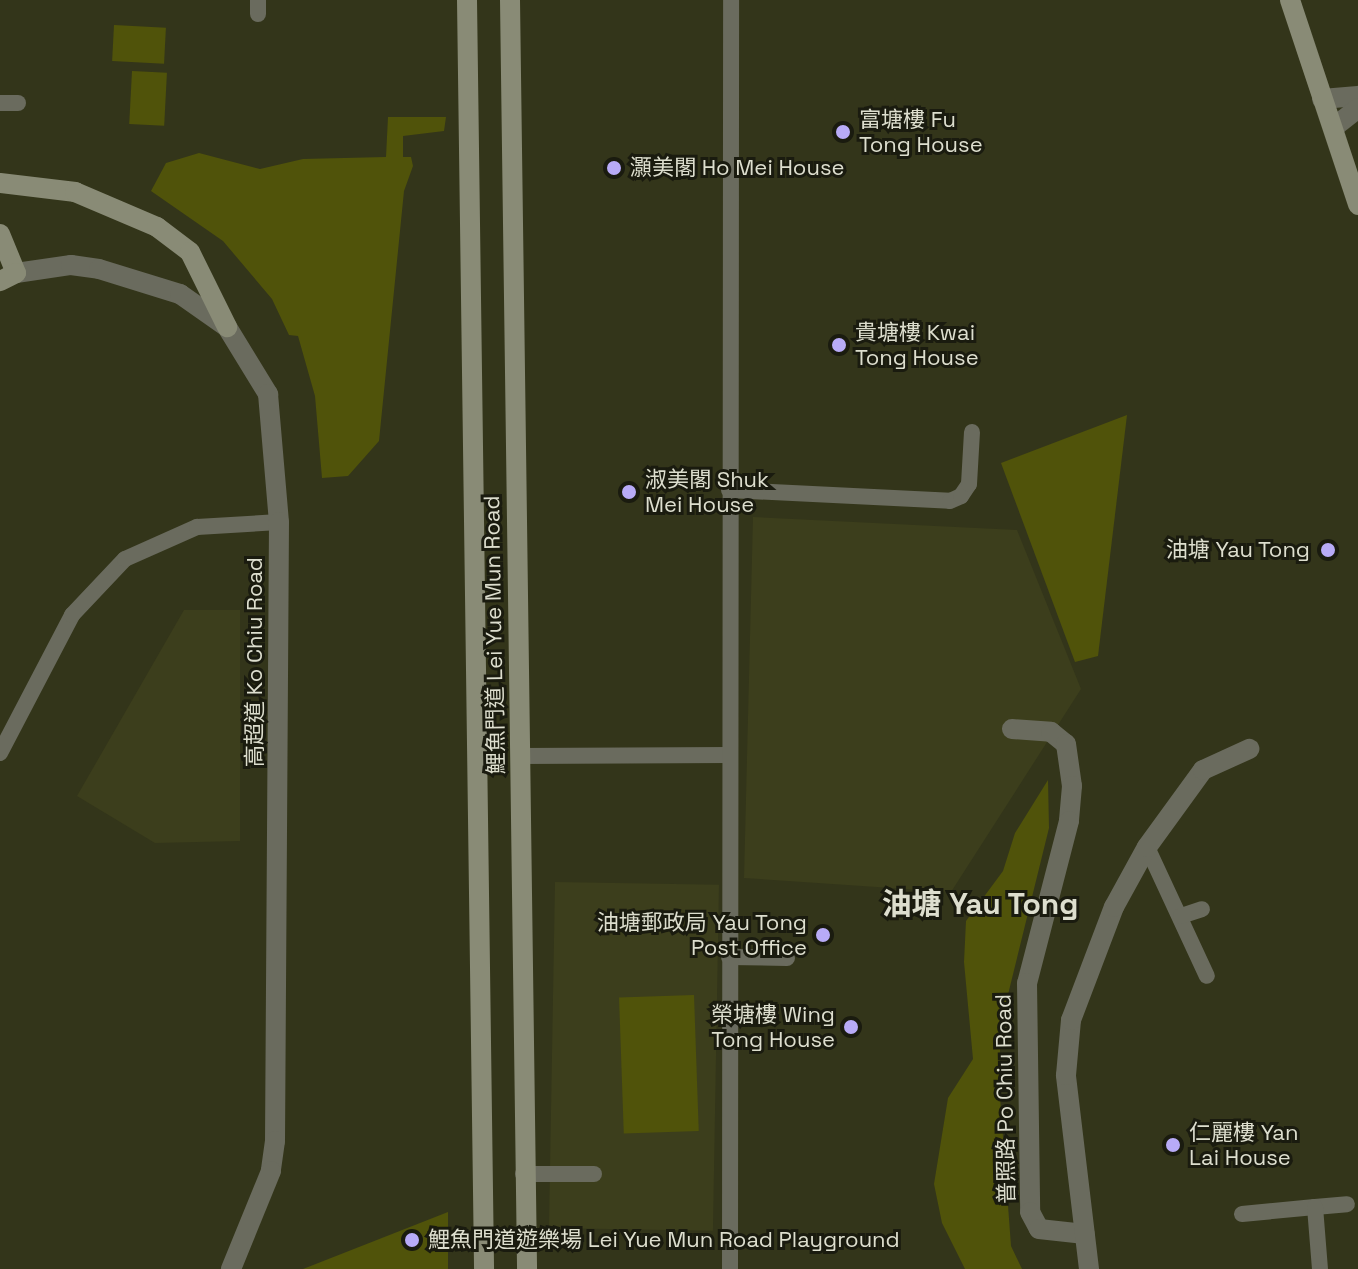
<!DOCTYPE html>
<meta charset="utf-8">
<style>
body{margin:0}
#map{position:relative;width:1358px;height:1269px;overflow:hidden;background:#33351a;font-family:"Space Grotesk","Noto Sans TC",sans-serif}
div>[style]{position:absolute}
.built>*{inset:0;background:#3c3e1c;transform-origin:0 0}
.green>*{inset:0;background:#50530a;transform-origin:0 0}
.service>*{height:16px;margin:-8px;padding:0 8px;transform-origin:8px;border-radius:8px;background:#6a6b5e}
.minor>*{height:20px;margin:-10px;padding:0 10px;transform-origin:10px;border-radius:10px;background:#6a6b5e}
.tertiary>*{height:20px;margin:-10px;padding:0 10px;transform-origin:10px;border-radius:10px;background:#6a6b5e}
.secondary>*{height:20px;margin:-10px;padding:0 10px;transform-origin:10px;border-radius:10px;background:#898b76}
.dots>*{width:22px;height:22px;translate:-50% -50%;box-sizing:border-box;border:4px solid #1a1b0f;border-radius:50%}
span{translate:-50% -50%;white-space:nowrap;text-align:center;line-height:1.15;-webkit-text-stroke:6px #1a1b0f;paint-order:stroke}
.poi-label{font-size:22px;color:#dddece}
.left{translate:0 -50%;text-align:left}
.right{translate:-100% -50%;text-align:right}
.street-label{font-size:22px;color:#dddece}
.district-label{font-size:30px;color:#dddece;font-weight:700}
</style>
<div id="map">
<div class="built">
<div style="clip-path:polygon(753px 517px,1017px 530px,1081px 689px,951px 892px,744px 878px)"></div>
<div style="clip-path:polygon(184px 610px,240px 610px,240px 841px,155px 843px,77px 796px)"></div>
<div style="left:555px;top:882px;width:164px;height:346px;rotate:1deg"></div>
</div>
<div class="green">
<div style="left:114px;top:25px;width:52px;height:36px;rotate:3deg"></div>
<div style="left:132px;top:71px;width:35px;height:53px;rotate:3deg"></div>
<div style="clip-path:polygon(388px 117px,446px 117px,444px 131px,403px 136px,403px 157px,411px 157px,413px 166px,404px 191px,379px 441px,348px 476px,322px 478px,315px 396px,298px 336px,289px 335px,272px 299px,223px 241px,151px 191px,166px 163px,199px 153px,260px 169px,303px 159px,386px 157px)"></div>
<div style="clip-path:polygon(1127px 415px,1098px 656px,1075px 662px,1001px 463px)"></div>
<div style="clip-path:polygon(1048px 780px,1049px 828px,1001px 1023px,999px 1083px,1011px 1246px,1022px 1269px,965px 1269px,942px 1223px,934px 1184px,948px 1098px,973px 1059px,964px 962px,966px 921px,1003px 871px,1015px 833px)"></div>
<div style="left:694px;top:995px;width:136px;height:75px;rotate:88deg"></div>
<div style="clip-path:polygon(448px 1212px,448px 1269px,303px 1269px)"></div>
</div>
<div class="service">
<div style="left:258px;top:0;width:14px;rotate:90deg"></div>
<div style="left:0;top:103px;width:18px"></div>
<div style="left:729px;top:490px;width:221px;rotate:2.8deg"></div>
<div style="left:950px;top:501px;width:12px;rotate:-24deg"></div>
<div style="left:961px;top:496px;width:14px;rotate:-56deg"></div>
<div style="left:969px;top:484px;width:52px;rotate:-86.7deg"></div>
<div style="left:0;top:753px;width:156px;rotate:-62.4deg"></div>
<div style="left:72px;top:615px;width:77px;rotate:-46.6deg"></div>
<div style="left:125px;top:559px;width:79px;rotate:-24deg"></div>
<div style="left:197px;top:527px;width:82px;rotate:-3.5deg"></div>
<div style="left:520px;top:756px;width:209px;rotate:-0.3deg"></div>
<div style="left:1147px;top:847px;width:142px;rotate:65.1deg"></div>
<div style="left:1181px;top:916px;width:22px;rotate:-18deg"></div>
<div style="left:729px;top:957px;width:58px;rotate:1deg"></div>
<div style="left:523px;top:1174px;width:71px"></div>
<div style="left:1315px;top:1207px;width:32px;rotate:-5deg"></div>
<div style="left:1242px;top:1214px;width:73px;rotate:-5.5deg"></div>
<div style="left:1315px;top:1207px;width:62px;rotate:85.4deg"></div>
<div style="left:730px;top:1269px;width:1269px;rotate:-89.95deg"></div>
</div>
<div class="minor">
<div style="left:1012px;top:729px;width:39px;rotate:4deg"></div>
<div style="left:1051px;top:732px;width:19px;rotate:39deg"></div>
<div style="left:1066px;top:744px;width:42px;rotate:81.9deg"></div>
<div style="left:1072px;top:786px;width:35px;rotate:95deg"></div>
<div style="left:1069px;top:821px;width:167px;rotate:104.5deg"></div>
<div style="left:1027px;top:983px;width:229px;rotate:89.2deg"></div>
<div style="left:1030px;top:1212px;width:19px;rotate:62deg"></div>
<div style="left:1039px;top:1229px;width:46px;rotate:6.2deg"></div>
<div style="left:1089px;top:1269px;width:195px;rotate:-96.8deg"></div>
<div style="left:1066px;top:1075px;width:55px;rotate:-84.8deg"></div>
<div style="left:1071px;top:1020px;width:121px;rotate:-69.2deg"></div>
<div style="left:1114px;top:907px;width:68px;rotate:-61.2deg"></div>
<div style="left:1147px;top:847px;width:95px;rotate:-54deg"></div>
<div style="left:1203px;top:770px;width:51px;rotate:-24.5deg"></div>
</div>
<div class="tertiary">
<div style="left:1322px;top:99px;width:36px;rotate:-5deg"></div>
<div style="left:1334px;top:127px;width:31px;rotate:-38deg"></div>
<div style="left:16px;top:273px;width:56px;rotate:-8.3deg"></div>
<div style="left:71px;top:265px;width:28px;rotate:8deg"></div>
<div style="left:99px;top:269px;width:85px;rotate:17.2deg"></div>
<div style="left:180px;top:294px;width:57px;rotate:35.1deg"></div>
<div style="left:227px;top:327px;width:79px;rotate:58.5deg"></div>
<div style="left:268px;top:394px;width:128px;rotate:85.1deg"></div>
<div style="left:279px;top:522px;width:619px;rotate:90.37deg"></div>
<div style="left:275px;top:1141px;width:30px;rotate:98deg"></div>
<div style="left:271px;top:1171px;width:106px;rotate:112.2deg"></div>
</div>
<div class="secondary">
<div style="left:467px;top:0;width:1269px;rotate:89.23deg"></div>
<div style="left:510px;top:0;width:1269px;rotate:89.23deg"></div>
<div style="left:1290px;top:0;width:216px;rotate:71.6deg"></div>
<div style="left:0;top:183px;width:76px;rotate:6.8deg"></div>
<div style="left:75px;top:192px;width:89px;rotate:23.1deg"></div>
<div style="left:157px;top:227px;width:41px;rotate:37.1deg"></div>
<div style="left:190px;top:252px;width:84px;rotate:63.7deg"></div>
<div style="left:0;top:234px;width:42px;rotate:67.7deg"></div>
<div style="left:16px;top:273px;width:18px;rotate:153deg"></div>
</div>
<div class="dots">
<div style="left:843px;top:132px;background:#b8abf7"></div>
<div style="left:614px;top:168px;background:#b8abf7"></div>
<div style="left:839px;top:345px;background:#b8abf7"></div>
<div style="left:629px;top:492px;background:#b8abf7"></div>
<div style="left:1328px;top:550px;background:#b8abf7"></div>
<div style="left:823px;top:935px;background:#b8abf7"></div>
<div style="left:851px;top:1027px;background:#b8abf7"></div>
<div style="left:1173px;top:1145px;background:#b8abf7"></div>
<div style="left:412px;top:1240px;background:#b8abf7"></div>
</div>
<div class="poi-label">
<span class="left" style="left:859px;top:132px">富塘樓 Fu<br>Tong House</span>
<span class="left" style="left:630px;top:168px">灝美閣 Ho Mei House</span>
<span class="left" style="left:855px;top:345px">貴塘樓 Kwai<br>Tong House</span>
<span class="left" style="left:645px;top:492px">淑美閣 Shuk<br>Mei House</span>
<span class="right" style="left:1310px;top:550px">油塘 Yau Tong</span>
<span class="right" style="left:807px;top:935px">油塘郵政局 Yau Tong<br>Post Office</span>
<span class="right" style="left:835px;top:1027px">榮塘樓 Wing<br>Tong House</span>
<span class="left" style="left:1189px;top:1145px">仁麗樓 Yan<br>Lai House</span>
<span class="left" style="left:428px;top:1240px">鯉魚門道遊樂場 Lei Yue Mun Road Playground</span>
</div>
<div class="street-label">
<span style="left:494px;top:635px;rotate:-91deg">鯉魚門道 Lei Yue Mun Road</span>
<span style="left:255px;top:662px;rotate:-90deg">高超道 Ko Chiu Road</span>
<span style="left:1005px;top:1099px;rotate:-91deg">普照路 Po Chiu Road</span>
</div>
<div class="district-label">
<span style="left:980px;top:904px">油塘 Yau Tong</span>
</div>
</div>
